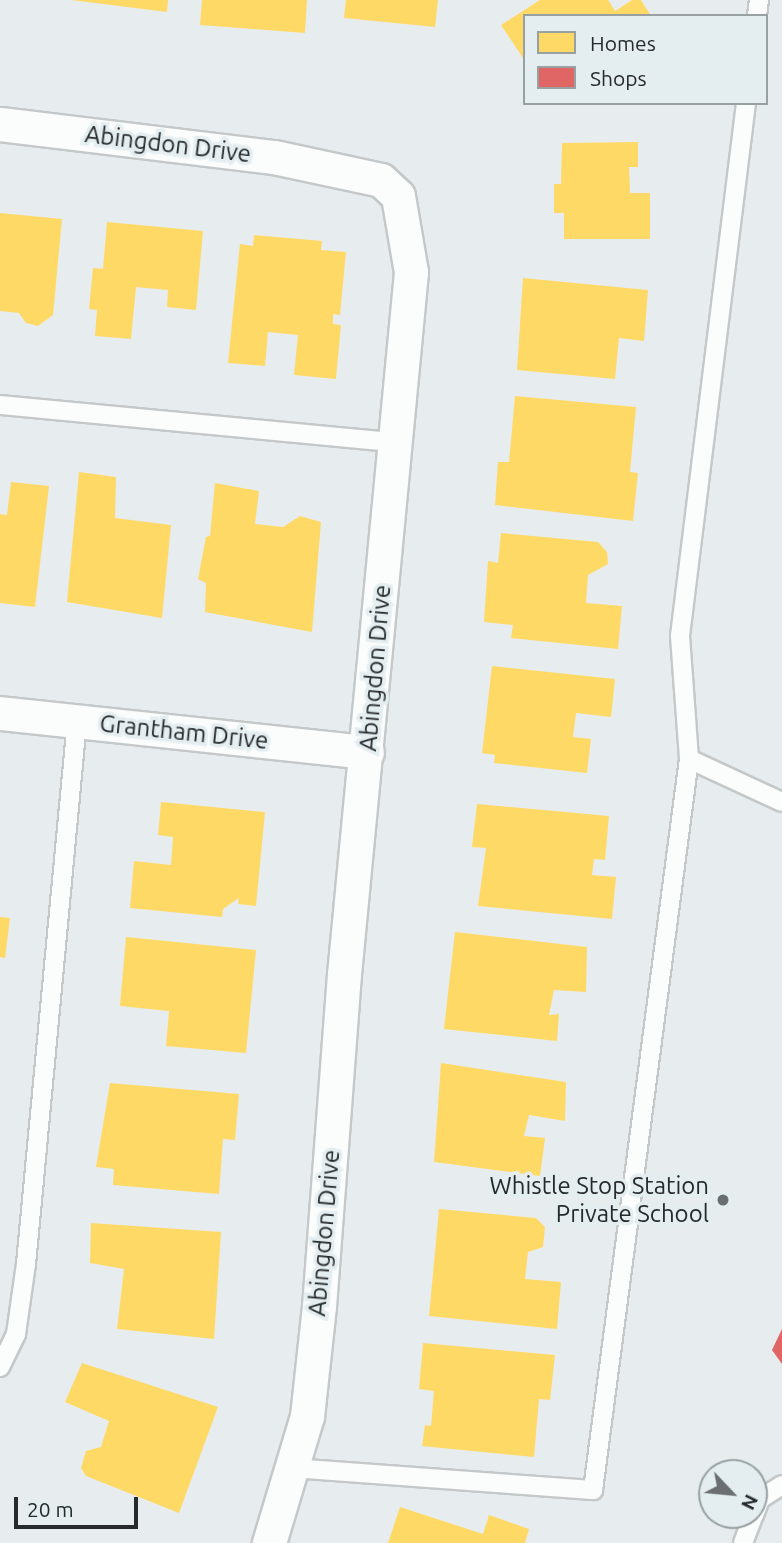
<!DOCTYPE html>
<style>
body{margin:0}
#map{position:relative;width:782px;height:1543px;overflow:hidden;background:#e7edee;font-family:Ubuntu,sans-serif}
div>[style]{position:absolute}
.homes>*{inset:0;background:#ffd966}
.shops>*{inset:0;background:#e06666}
.roads{filter:drop-shadow(2px 0 #c4c8c9) drop-shadow(-2px 0 #c4c8c9) drop-shadow(0 2px #c4c8c9) drop-shadow(0 -2px #c4c8c9)}
.lane>*{height:18px;margin:-9px;padding:0 9px;transform-origin:9px;border-radius:9px;background:#fbfcfc}
.street>*{height:33px;margin:-16.5px;padding:0 16.5px;transform-origin:16.5px;border-radius:16.5px;background:#fbfcfc}
.dots>*{width:19px;height:19px;translate:-50% -50%;box-sizing:border-box;border:4px solid #e4eef1;border-radius:50%}
span{translate:-50% -50%;white-space:nowrap;text-align:center;line-height:1.15;-webkit-text-stroke:7px #e4eef1;paint-order:stroke}
.street-label{font-size:24px;color:#272a2c}
.poi-label{font-size:24px;color:#272a2c}
.right{translate:-100% -50%;text-align:right}
.legend{position:absolute;left:523px;top:14px;width:245px;height:91px;box-sizing:border-box;background:#e4eef1;border:2px solid #98a0a2;margin:0;padding:9px 12px;list-style:none;font-size:21px;color:#272a2c}
.legend li{display:flex;align-items:center;gap:14px;height:35px}
.legend b{width:35px;border:2px solid #98a0a2}
.north{position:absolute;left:698px;top:1459px;width:70px;height:70px;box-sizing:border-box;background:#e4eef1;border:2px solid #98a0a2;border-radius:50%;rotate:116deg;font-size:19px;font-weight:700;line-height:28px;text-align:center;color:#272a2c}
.north::after{content:'';display:block;margin:auto;width:24px;height:32px;background:#6a6e70;clip-path:polygon(50% 0,100% 100%,50% 72%,0 100%)}
.scale{position:absolute;left:14px;top:1497px;width:124px;height:32px;box-sizing:border-box;border:4px solid #272a2c;border-top:0;padding-left:9px;font-size:21px;line-height:24px;white-space:nowrap;color:#272a2c;-webkit-text-stroke:5px #e4eef1;paint-order:stroke}
</style>
<div id="map">
<div class="homes">
<div style="clip-path:polygon(71px 0,168px 0,167px 12px)"></div>
<div style="clip-path:polygon(202px 0,307px 0,305px 33px,200px 25px)"></div>
<div style="clip-path:polygon(346px 0,438px 0,435px 27px,344px 18px)"></div>
<div style="clip-path:polygon(540px 0,608px 0,615px 11px,632px 0,641px 0,651px 16px,525px 16px,525px 61px,501px 25px)"></div>
<div style="clip-path:polygon(638px 142px,638px 167px,629px 167px,630px 193px,650px 193px,650px 239px,564px 239px,564px 213px,554px 213px,554px 184px,561px 184px,562px 143px)"></div>
<div style="clip-path:polygon(0 213px,62px 219px,53px 315px,38px 326px,26px 323px,19px 313px,0 311px)"></div>
<div style="clip-path:polygon(107px 222px,203px 231px,196px 310px,167px 307px,168px 290px,136px 287px,131px 339px,95px 336px,97px 310px,89px 309px,93px 268px,103px 269px)"></div>
<div style="clip-path:polygon(254px 235px,322px 241px,321px 250px,346px 252px,340px 315px,333px 314px,333px 324px,341px 325px,336px 379px,294px 375px,298px 335px,268px 332px,265px 366px,228px 363px,240px 244px,253px 246px)"></div>
<div style="clip-path:polygon(523px 278px,648px 290px,644px 341px,619px 338px,615px 379px,517px 370px)"></div>
<div style="clip-path:polygon(515px 396px,636px 407px,630px 472px,638px 473px,633px 521px,495px 505px,498px 462px,509px 462px)"></div>
<div style="clip-path:polygon(79px 472px,116px 477px,115px 518px,171px 525px,162px 618px,67px 602px)"></div>
<div style="clip-path:polygon(11px 482px,49px 486px,35px 607px,0 603px,0 514px,7px 515px)"></div>
<div style="clip-path:polygon(215px 483px,259px 491px,255px 524px,283px 527px,300px 516px,321px 522px,312px 632px,205px 612px,206px 583px,198px 579px,206px 537px,210px 536px)"></div>
<div style="clip-path:polygon(501px 533px,598px 542px,607px 552px,608px 564px,588px 575px,586px 603px,622px 606px,618px 649px,511px 638px,513px 625px,484px 622px,488px 561px,498px 563px)"></div>
<div style="clip-path:polygon(492px 666px,615px 679px,611px 717px,576px 713px,573px 737px,591px 739px,587px 773px,494px 763px,495px 755px,482px 753px)"></div>
<div style="clip-path:polygon(161px 802px,265px 812px,256px 906px,238px 904px,239px 898px,223px 909px,222px 917px,130px 908px,134px 861px,171px 865px,173px 837px,158px 835px)"></div>
<div style="clip-path:polygon(477px 804px,609px 816px,605px 860px,594px 859px,592px 875px,616px 877px,612px 919px,478px 906px,486px 848px,472px 847px)"></div>
<div style="clip-path:polygon(0 917px,10px 918px,5px 958px,0 957px)"></div>
<div style="clip-path:polygon(455px 932px,587px 947px,586px 992px,554px 990px,549px 1015px,559px 1014px,557px 1041px,444px 1029px)"></div>
<div style="clip-path:polygon(126px 937px,256px 950px,246px 1053px,166px 1046px,169px 1011px,120px 1006px)"></div>
<div style="clip-path:polygon(441px 1063px,566px 1082px,565px 1121px,529px 1115px,524px 1136px,545px 1138px,540px 1176px,434px 1162px)"></div>
<div style="clip-path:polygon(110px 1083px,239px 1094px,235px 1140px,223px 1139px,219px 1194px,113px 1185px,114px 1169px,96px 1167px)"></div>
<div style="clip-path:polygon(439px 1209px,536px 1218px,545px 1227px,543px 1247px,528px 1252px,525px 1279px,561px 1282px,557px 1329px,429px 1316px)"></div>
<div style="clip-path:polygon(91px 1223px,221px 1232px,214px 1339px,117px 1329px,124px 1269px,90px 1263px)"></div>
<div style="clip-path:polygon(423px 1343px,555px 1355px,550px 1400px,539px 1399px,534px 1457px,422px 1446px,425px 1425px,431px 1426px,434px 1391px,419px 1389px)"></div>
<div style="clip-path:polygon(82px 1363px,218px 1407px,179px 1513px,86px 1476px,81px 1468px,86px 1451px,101px 1447px,109px 1421px,65px 1402px)"></div>
<div style="clip-path:polygon(400px 1507px,483px 1534px,489px 1515px,529px 1529px,525px 1543px,388px 1543px)"></div>
</div>
<div class="shops">
<div style="clip-path:polygon(782px 1329px,782px 1364px,772px 1350px)"></div>
</div>
<div class="roads">
<div class="lane">
<div style="left:757px;top:16px;width:16px;rotate:-83deg"></div>
<div style="left:746px;top:103px;width:537px;rotate:97.06deg"></div>
<div style="left:680px;top:636px;width:123px;rotate:85.8deg"></div>
<div style="left:689px;top:759px;width:102px;rotate:24.8deg"></div>
<div style="left:0;top:405px;width:397px;rotate:5.4deg"></div>
<div style="left:0;top:1367px;width:37px;rotate:-64deg"></div>
<div style="left:16px;top:1334px;width:71px;rotate:-81.9deg"></div>
<div style="left:26px;top:1264px;width:545px;rotate:-84.63deg"></div>
<div style="left:291px;top:1468px;width:303px;rotate:4.2deg"></div>
<div style="left:593px;top:1490px;width:737px;rotate:-82.52deg"></div>
<div style="left:754px;top:1515px;width:17px;rotate:-69deg"></div>
<div style="left:760px;top:1499px;width:26px;rotate:-32deg"></div>
<div style="left:743px;top:1543px;width:30px;rotate:-69deg"></div>
</div>
<div class="street">
<div style="left:0;top:124px;width:276px;rotate:6.9deg"></div>
<div style="left:274px;top:157px;width:109px;rotate:12.1deg"></div>
<div style="left:381px;top:180px;width:23px;rotate:43deg"></div>
<div style="left:398px;top:196px;width:77px;rotate:80.3deg"></div>
<div style="left:411px;top:272px;width:705px;rotate:95.45deg"></div>
<div style="left:344px;top:974px;width:333px;rotate:94.3deg"></div>
<div style="left:319px;top:1306px;width:111px;rotate:96.2deg"></div>
<div style="left:307px;top:1416px;width:133px;rotate:106.7deg"></div>
<div style="left:0;top:713px;width:369px;rotate:6.1deg"></div>
</div>
</div>
<div class="dots">
<div style="left:723px;top:1200px;background:#6a6e70"></div>
</div>
<div class="street-label">
<span style="left:168px;top:144px;rotate:7deg">Abingdon Drive</span>
<span style="left:375px;top:668px;rotate:-85deg">Abingdon Drive</span>
<span style="left:184px;top:732px;rotate:6deg">Grantham Drive</span>
<span style="left:324px;top:1233px;rotate:-85deg">Abingdon Drive</span>
</div>
<div class="poi-label">
<span class="right" style="left:709px;top:1200px">Whistle Stop Station<br>Private School</span>
</div>
<ul class="legend">
<li><b style="height:19px;background:#ffd966"></b>Homes</li>
<li><b style="height:19px;background:#e06666"></b>Shops</li>
</ul>
<div class="north">N</div>
<div class="scale">20 m</div>
</div>
